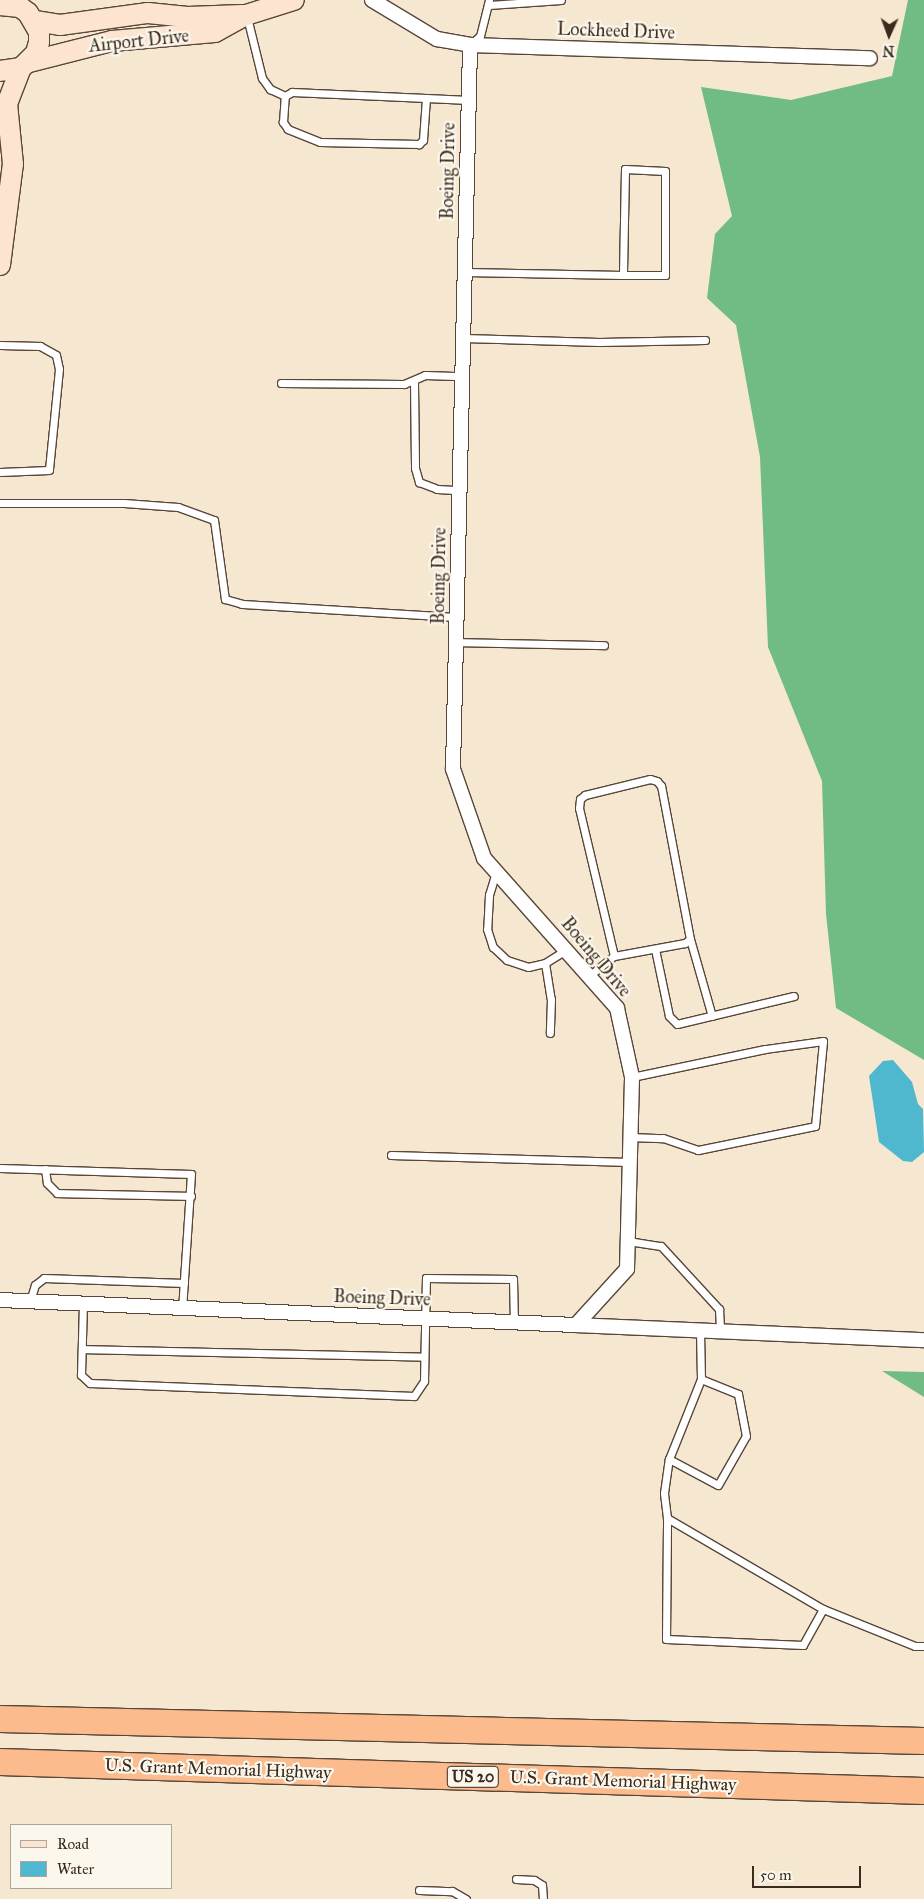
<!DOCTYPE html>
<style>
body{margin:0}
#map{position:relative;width:924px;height:1899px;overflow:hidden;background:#f6e7d0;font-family:"IM FELL Great Primer",serif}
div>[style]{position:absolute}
.forest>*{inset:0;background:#70bc84}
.water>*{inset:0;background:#4fb7ce}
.roads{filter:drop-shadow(1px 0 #574639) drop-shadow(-1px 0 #574639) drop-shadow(0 1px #574639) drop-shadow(0 -1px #574639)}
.lane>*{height:7px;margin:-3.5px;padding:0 3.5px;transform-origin:3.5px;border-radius:3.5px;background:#fff}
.street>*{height:14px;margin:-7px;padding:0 7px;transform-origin:7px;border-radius:7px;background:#fff}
.secondary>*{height:20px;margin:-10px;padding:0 10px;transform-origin:10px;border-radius:10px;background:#fde4d1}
.highway>*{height:26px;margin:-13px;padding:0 13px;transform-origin:13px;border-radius:13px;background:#fbbb8c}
span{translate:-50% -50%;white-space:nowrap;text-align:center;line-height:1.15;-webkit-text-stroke:4.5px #fbf7ec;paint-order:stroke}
.shield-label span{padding:1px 4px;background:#fbf7ec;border:1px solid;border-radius:4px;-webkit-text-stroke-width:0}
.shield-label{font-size:16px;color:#3b2a1e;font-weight:700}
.street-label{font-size:18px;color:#3b2a1e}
.legend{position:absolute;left:10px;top:1824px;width:162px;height:65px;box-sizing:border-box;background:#fbf7ec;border:1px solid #aea59a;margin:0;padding:6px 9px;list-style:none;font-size:15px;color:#3b2a1e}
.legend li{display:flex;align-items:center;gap:10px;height:25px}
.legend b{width:25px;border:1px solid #aea59a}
.north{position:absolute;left:864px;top:10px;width:50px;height:50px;-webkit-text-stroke:4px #fbf7ec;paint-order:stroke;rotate:182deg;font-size:14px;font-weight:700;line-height:20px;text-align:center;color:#3b2a1e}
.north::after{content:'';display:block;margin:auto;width:18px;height:22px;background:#3b2a1e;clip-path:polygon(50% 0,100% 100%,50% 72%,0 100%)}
.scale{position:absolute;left:752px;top:1866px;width:109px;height:22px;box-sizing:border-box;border:2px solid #3b2a1e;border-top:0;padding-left:6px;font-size:15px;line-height:18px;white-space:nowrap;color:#3b2a1e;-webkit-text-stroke:4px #fbf7ec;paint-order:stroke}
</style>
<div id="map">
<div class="forest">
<div style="clip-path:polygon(908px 0,924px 0,924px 1060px,836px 1008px,826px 914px,822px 781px,768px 647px,760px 457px,736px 325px,707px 298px,715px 234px,732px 216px,701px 87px,791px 100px,892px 76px)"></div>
<div style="clip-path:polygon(882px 1371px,924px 1372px,924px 1397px)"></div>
</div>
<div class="water">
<div style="clip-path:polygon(893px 1060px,912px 1082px,918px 1104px,923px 1109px,924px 1152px,912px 1162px,903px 1161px,879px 1142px,869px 1076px,883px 1061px)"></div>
</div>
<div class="roads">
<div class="lane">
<div style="left:489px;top:5px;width:72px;rotate:-4deg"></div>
<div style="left:247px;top:17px;width:63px;rotate:76.2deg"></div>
<div style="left:262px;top:78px;width:14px;rotate:54deg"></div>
<div style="left:270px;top:89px;width:17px;rotate:25deg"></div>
<div style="left:471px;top:44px;width:12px;rotate:-42deg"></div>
<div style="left:480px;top:36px;width:37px;rotate:-76deg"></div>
<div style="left:426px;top:98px;width:42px;rotate:94.1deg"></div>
<div style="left:423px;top:140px;width:6px;rotate:135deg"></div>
<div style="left:419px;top:144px;width:99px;rotate:-178.8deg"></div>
<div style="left:320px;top:142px;width:35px;rotate:-158deg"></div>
<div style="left:288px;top:129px;width:9px;rotate:-126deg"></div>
<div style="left:283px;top:122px;width:26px;rotate:-86deg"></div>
<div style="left:285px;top:96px;width:8px;rotate:-30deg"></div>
<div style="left:292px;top:92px;width:134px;rotate:2.6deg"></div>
<div style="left:426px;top:98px;width:43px;rotate:2.7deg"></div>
<div style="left:465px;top:272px;width:158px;rotate:1.1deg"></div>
<div style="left:623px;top:275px;width:42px"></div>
<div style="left:665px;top:275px;width:104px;rotate:-90deg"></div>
<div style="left:665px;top:171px;width:40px;rotate:-177.1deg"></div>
<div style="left:625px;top:169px;width:106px;rotate:91.1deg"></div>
<div style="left:463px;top:338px;width:136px;rotate:1.7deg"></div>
<div style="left:599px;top:342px;width:106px;rotate:-1.1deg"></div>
<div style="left:0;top:345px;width:40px;rotate:1.4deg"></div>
<div style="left:40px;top:346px;width:18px;rotate:29deg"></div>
<div style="left:56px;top:355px;width:14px;rotate:78deg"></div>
<div style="left:59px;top:369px;width:101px;rotate:95.7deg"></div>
<div style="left:49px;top:470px;width:49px;rotate:177.7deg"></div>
<div style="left:281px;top:383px;width:123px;rotate:0.5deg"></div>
<div style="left:404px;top:384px;width:23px;rotate:-23deg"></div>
<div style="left:425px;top:375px;width:37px;rotate:2deg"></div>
<div style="left:414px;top:383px;width:85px;rotate:89.3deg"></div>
<div style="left:415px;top:468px;width:15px;rotate:74deg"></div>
<div style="left:419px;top:482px;width:19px;rotate:21deg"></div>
<div style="left:437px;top:489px;width:22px;rotate:3deg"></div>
<div style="left:0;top:503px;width:124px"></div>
<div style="left:124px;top:503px;width:54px;rotate:4.2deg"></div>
<div style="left:178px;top:507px;width:38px;rotate:20deg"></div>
<div style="left:214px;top:520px;width:80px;rotate:82.1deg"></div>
<div style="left:225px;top:599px;width:18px;rotate:16deg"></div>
<div style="left:242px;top:604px;width:214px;rotate:3.5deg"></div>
<div style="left:456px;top:642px;width:148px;rotate:1.2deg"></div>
<div style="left:496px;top:872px;width:24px;rotate:107deg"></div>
<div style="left:489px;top:895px;width:34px;rotate:93deg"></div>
<div style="left:487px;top:929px;width:19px;rotate:72deg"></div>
<div style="left:493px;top:947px;width:19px;rotate:43deg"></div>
<div style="left:507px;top:960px;width:22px;rotate:18deg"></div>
<div style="left:528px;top:967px;width:17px;rotate:-13deg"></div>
<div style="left:545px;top:963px;width:25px;rotate:-32deg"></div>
<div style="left:690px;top:939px;width:80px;rotate:74.1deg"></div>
<div style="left:655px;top:949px;width:68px;rotate:78.2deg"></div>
<div style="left:669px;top:1016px;width:11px;rotate:45deg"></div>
<div style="left:677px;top:1024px;width:120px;rotate:-13.5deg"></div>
<div style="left:545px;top:963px;width:36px;rotate:81deg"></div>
<div style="left:551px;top:999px;width:34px;rotate:92deg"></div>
<div style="left:589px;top:976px;width:32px;rotate:-39deg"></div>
<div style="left:614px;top:956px;width:72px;rotate:-10.4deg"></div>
<div style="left:685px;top:943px;width:6px;rotate:-39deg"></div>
<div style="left:690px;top:939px;width:156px;rotate:-100.7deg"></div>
<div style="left:661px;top:786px;width:6px;rotate:-129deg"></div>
<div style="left:657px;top:781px;width:7px;rotate:-164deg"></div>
<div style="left:650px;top:779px;width:67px;rotate:166.2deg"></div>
<div style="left:585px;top:795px;width:6px;rotate:141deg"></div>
<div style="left:580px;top:799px;width:9px;rotate:96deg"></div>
<div style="left:579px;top:808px;width:152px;rotate:76.7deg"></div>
<div style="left:629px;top:1137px;width:34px;rotate:2deg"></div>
<div style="left:663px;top:1138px;width:37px;rotate:19deg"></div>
<div style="left:698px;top:1150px;width:119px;rotate:-11.6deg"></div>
<div style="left:815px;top:1126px;width:85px;rotate:-84.6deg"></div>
<div style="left:823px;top:1041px;width:59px;rotate:172.1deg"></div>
<div style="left:765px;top:1049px;width:136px;rotate:168.1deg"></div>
<div style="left:391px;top:1155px;width:238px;rotate:1.7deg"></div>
<div style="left:0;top:1168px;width:191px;rotate:1.8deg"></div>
<div style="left:191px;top:1174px;width:134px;rotate:93.8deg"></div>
<div style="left:45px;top:1169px;width:14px;rotate:82deg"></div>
<div style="left:47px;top:1183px;width:14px;rotate:45deg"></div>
<div style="left:57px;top:1193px;width:134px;rotate:1.3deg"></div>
<div style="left:628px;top:1241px;width:33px;rotate:9deg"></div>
<div style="left:661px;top:1246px;width:86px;rotate:47.4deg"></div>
<div style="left:719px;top:1309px;width:22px;rotate:87deg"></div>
<div style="left:30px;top:1301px;width:17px;rotate:-73deg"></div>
<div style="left:35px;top:1285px;width:11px;rotate:-38deg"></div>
<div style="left:44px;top:1278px;width:140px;rotate:2deg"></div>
<div style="left:83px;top:1303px;width:72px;rotate:91.6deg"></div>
<div style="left:81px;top:1375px;width:12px;rotate:42deg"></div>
<div style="left:90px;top:1383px;width:324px;rotate:2.3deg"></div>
<div style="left:414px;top:1396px;width:18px;rotate:-56deg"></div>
<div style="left:424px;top:1381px;width:103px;rotate:-88.9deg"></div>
<div style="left:426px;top:1278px;width:87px;rotate:0.7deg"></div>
<div style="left:513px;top:1279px;width:43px;rotate:88.7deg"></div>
<div style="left:82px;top:1349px;width:342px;rotate:1.3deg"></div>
<div style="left:669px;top:1459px;width:55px;rotate:28deg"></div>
<div style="left:718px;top:1485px;width:56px;rotate:-60.3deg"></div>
<div style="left:746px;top:1436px;width:43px;rotate:-100.8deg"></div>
<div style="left:738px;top:1394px;width:40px;rotate:-158deg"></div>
<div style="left:667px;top:1518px;width:181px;rotate:30.3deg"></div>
<div style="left:823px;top:1609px;width:41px;rotate:119.1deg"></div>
<div style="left:803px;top:1645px;width:137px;rotate:-177.5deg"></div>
<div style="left:666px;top:1639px;width:121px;rotate:-89.5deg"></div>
<div style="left:667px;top:1518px;width:25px;rotate:-97deg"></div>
<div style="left:664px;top:1493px;width:34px;rotate:-82deg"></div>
<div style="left:669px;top:1459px;width:86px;rotate:-68.2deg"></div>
<div style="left:701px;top:1379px;width:49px;rotate:-91.2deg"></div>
<div style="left:823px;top:1609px;width:99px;rotate:21.9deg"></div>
<div style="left:915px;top:1646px;width:9px"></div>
<div style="left:516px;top:1879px;width:18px;rotate:3deg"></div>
<div style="left:534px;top:1880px;width:9px;rotate:32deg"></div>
<div style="left:542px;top:1885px;width:14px;rotate:86deg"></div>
<div style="left:419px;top:1890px;width:33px;rotate:2deg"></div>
<div style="left:452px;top:1891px;width:16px;rotate:30deg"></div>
</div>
<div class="street">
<div style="left:372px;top:0;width:76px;rotate:31deg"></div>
<div style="left:437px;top:39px;width:34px;rotate:10deg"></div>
<div style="left:470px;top:45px;width:400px;rotate:1.9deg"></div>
<div style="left:0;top:1300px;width:577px;rotate:2.49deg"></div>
<div style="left:576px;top:1325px;width:76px;rotate:-47.7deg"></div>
<div style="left:627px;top:1269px;width:192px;rotate:-88.5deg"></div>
<div style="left:632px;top:1077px;width:71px;rotate:-102.3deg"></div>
<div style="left:617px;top:1008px;width:200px;rotate:-131.6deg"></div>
<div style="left:484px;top:858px;width:94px;rotate:-109.2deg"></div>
<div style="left:453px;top:769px;width:724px;rotate:-88.65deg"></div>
<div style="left:576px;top:1325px;width:348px;rotate:2.5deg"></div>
</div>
<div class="secondary">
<div style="left:0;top:5px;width:20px;rotate:6deg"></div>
<div style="left:20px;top:7px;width:10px;rotate:37deg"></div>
<div style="left:28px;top:13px;width:22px;rotate:60deg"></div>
<div style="left:39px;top:32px;width:10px;rotate:90deg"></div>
<div style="left:39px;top:42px;width:11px;rotate:105deg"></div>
<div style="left:36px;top:53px;width:21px;rotate:135deg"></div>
<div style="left:21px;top:68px;width:21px;rotate:172deg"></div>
<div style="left:35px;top:21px;width:25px;rotate:9deg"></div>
<div style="left:60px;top:25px;width:89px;rotate:-7.8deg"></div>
<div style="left:148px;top:13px;width:40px;rotate:5.7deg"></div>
<div style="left:188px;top:17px;width:54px;rotate:-2.1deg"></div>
<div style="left:29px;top:62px;width:86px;rotate:-14.2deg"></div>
<div style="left:112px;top:41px;width:103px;rotate:-5deg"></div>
<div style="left:215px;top:32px;width:35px;rotate:-29deg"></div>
<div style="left:246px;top:15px;width:50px;rotate:-17.4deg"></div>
<div style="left:0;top:265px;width:102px;rotate:-82.7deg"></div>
<div style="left:13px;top:164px;width:60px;rotate:-95.7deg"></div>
<div style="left:7px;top:104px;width:39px;rotate:-69deg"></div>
</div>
<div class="highway">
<div style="left:0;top:1719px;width:924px;rotate:1.36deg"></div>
<div style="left:0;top:1762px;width:924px;rotate:1.8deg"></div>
</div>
</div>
<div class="shield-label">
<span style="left:473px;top:1777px">US 20</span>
</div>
<div class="street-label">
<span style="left:616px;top:31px;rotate:2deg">Lockheed Drive</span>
<span style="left:139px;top:41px;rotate:-6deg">Airport Drive</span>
<span style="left:448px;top:171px;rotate:-89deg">Boeing Drive</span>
<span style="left:439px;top:576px;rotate:-89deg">Boeing Drive</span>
<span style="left:596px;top:957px;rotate:50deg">Boeing Drive</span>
<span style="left:382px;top:1298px;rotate:2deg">Boeing Drive</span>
<span style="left:218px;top:1769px;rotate:2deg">U.S. Grant Memorial Highway</span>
<span style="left:623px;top:1781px;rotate:2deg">U.S. Grant Memorial Highway</span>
</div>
<ul class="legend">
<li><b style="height:6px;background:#fde4d1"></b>Road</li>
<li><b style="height:14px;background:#4fb7ce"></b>Water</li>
</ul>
<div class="north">N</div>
<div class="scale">50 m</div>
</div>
